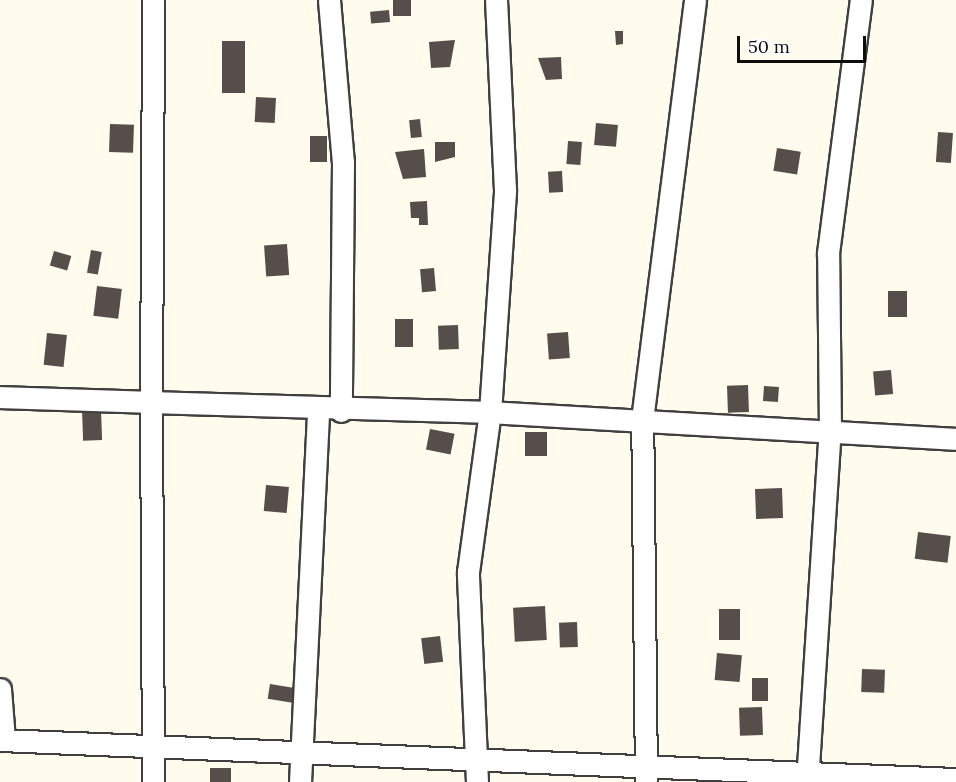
<!DOCTYPE html>
<style>
body{margin:0}
#map{position:relative;width:956px;height:782px;overflow:hidden;background:#fffbed;font-family:Lora,serif}
div>[style]{position:absolute}
.building>*{inset:0;background:#554e4a;transform-origin:0 0}
.roads{filter:drop-shadow(2px 0 #404040) drop-shadow(-2px 0 #404040) drop-shadow(0 2px #404040) drop-shadow(0 -2px #404040)}
.minor>*{height:21px;margin:-10.5px;padding:0 10.5px;transform-origin:10.5px;border-radius:10.5px;background:#fff}
span{translate:-50% -50%;white-space:nowrap;text-align:center;line-height:1.15;-webkit-text-stroke:6px #fff;paint-order:stroke}
.scale{position:absolute;left:737px;top:36px;width:129px;height:27px;box-sizing:border-box;border:3px solid #0d0d0d;border-top:0;padding-left:8px;font-size:18px;line-height:21px;white-space:nowrap;color:#0d0d0d;-webkit-text-stroke:4px #fff;paint-order:stroke}
</style>
<div id="map">
<div class="building">
<div style="left:393px;top:0;width:18px;height:16px"></div>
<div style="left:389px;top:10px;width:12px;height:19px;rotate:85deg"></div>
<div style="clip-path:polygon(615px 31px,623px 31px,623px 44px,616px 45px)"></div>
<div style="clip-path:polygon(455px 40px,450px 67px,431px 68px,429px 42px)"></div>
<div style="left:222px;top:41px;width:23px;height:52px"></div>
<div style="clip-path:polygon(561px 57px,562px 79px,546px 80px,538px 58px)"></div>
<div style="left:256px;top:97px;width:20px;height:25px;rotate:3deg"></div>
<div style="left:420px;top:119px;width:18px;height:11px;rotate:84deg"></div>
<div style="left:596px;top:123px;width:22px;height:22px;rotate:5deg"></div>
<div style="left:110px;top:124px;width:24px;height:28px;rotate:2deg"></div>
<div style="left:938px;top:132px;width:15px;height:30px;rotate:4deg"></div>
<div style="left:310px;top:136px;width:17px;height:26px"></div>
<div style="left:568px;top:141px;width:14px;height:23px;rotate:4deg"></div>
<div style="clip-path:polygon(435px 142px,455px 142px,455px 157px,435px 162px)"></div>
<div style="left:777px;top:148px;width:24px;height:23px;rotate:9deg"></div>
<div style="clip-path:polygon(424px 149px,426px 177px,403px 179px,395px 152px)"></div>
<div style="left:562px;top:171px;width:21px;height:14px;rotate:87deg"></div>
<div style="clip-path:polygon(427px 201px,428px 225px,419px 225px,419px 218px,411px 218px,410px 202px)"></div>
<div style="left:287px;top:244px;width:31px;height:23px;rotate:86deg"></div>
<div style="left:91px;top:250px;width:11px;height:23px;rotate:10deg"></div>
<div style="left:54px;top:251px;width:18px;height:15px;rotate:16deg"></div>
<div style="left:434px;top:268px;width:23px;height:14px;rotate:85deg"></div>
<div style="left:97px;top:286px;width:25px;height:30px;rotate:7deg"></div>
<div style="left:888px;top:291px;width:19px;height:26px"></div>
<div style="left:395px;top:319px;width:18px;height:28px"></div>
<div style="left:458px;top:325px;width:24px;height:20px;rotate:88deg"></div>
<div style="left:568px;top:332px;width:26px;height:21px;rotate:86deg"></div>
<div style="left:47px;top:333px;width:20px;height:32px;rotate:6deg"></div>
<div style="left:891px;top:370px;width:24px;height:18px;rotate:85deg"></div>
<div style="left:748px;top:385px;width:27px;height:21px;rotate:88deg"></div>
<div style="left:764px;top:386px;width:15px;height:15px;rotate:4deg"></div>
<div style="left:101px;top:409px;width:31px;height:19px;rotate:88deg"></div>
<div style="left:430px;top:429px;width:25px;height:21px;rotate:11deg"></div>
<div style="left:525px;top:432px;width:22px;height:24px"></div>
<div style="left:266px;top:485px;width:23px;height:26px;rotate:5deg"></div>
<div style="left:782px;top:488px;width:30px;height:27px;rotate:88deg"></div>
<div style="left:918px;top:532px;width:33px;height:27px;rotate:7deg"></div>
<div style="left:545px;top:606px;width:34px;height:32px;rotate:87deg"></div>
<div style="left:719px;top:609px;width:21px;height:31px"></div>
<div style="left:577px;top:622px;width:25px;height:18px;rotate:88deg"></div>
<div style="left:440px;top:636px;width:26px;height:19px;rotate:83deg"></div>
<div style="left:717px;top:653px;width:25px;height:27px;rotate:5deg"></div>
<div style="left:862px;top:669px;width:23px;height:23px;rotate:2deg"></div>
<div style="left:752px;top:678px;width:16px;height:23px"></div>
<div style="left:270px;top:684px;width:25px;height:15px;rotate:9deg"></div>
<div style="left:762px;top:707px;width:28px;height:23px;rotate:88deg"></div>
<div style="left:210px;top:768px;width:21px;height:14px"></div>
</div>
<div class="roads">
<div class="minor">
<div style="left:329px;top:0;width:163px;rotate:85.1deg"></div>
<div style="left:343px;top:162px;width:249px;rotate:90.5deg"></div>
<div style="left:0;top:397px;width:151px;rotate:1.9deg"></div>
<div style="left:151px;top:402px;width:402px;rotate:-89.7deg"></div>
<div style="left:0;top:689px;width:51px;rotate:85.5deg"></div>
<div style="left:0;top:740px;width:957px;rotate:2.34deg"></div>
<div style="left:153px;top:782px;width:380px;rotate:-90.3deg"></div>
<div style="left:151px;top:402px;width:339px;rotate:1.7deg"></div>
<div style="left:490px;top:412px;width:467px;rotate:3.3deg"></div>
<div style="left:300px;top:782px;width:371px;rotate:-87.2deg"></div>
<div style="left:477px;top:782px;width:210px;rotate:-92.5deg"></div>
<div style="left:468px;top:572px;width:162px;rotate:-82.2deg"></div>
<div style="left:490px;top:412px;width:223px;rotate:-86.1deg"></div>
<div style="left:505px;top:190px;width:190px;rotate:-92.7deg"></div>
<div style="left:646px;top:782px;width:362px;rotate:-90.6deg"></div>
<div style="left:642px;top:420px;width:423px;rotate:-82.8deg"></div>
<div style="left:807px;top:782px;width:353px;rotate:-86.3deg"></div>
<div style="left:830px;top:430px;width:177px;rotate:-90.6deg"></div>
<div style="left:828px;top:253px;width:255px;rotate:-82.6deg"></div>
</div>
</div>
<div class="scale">50 m</div>
</div>
